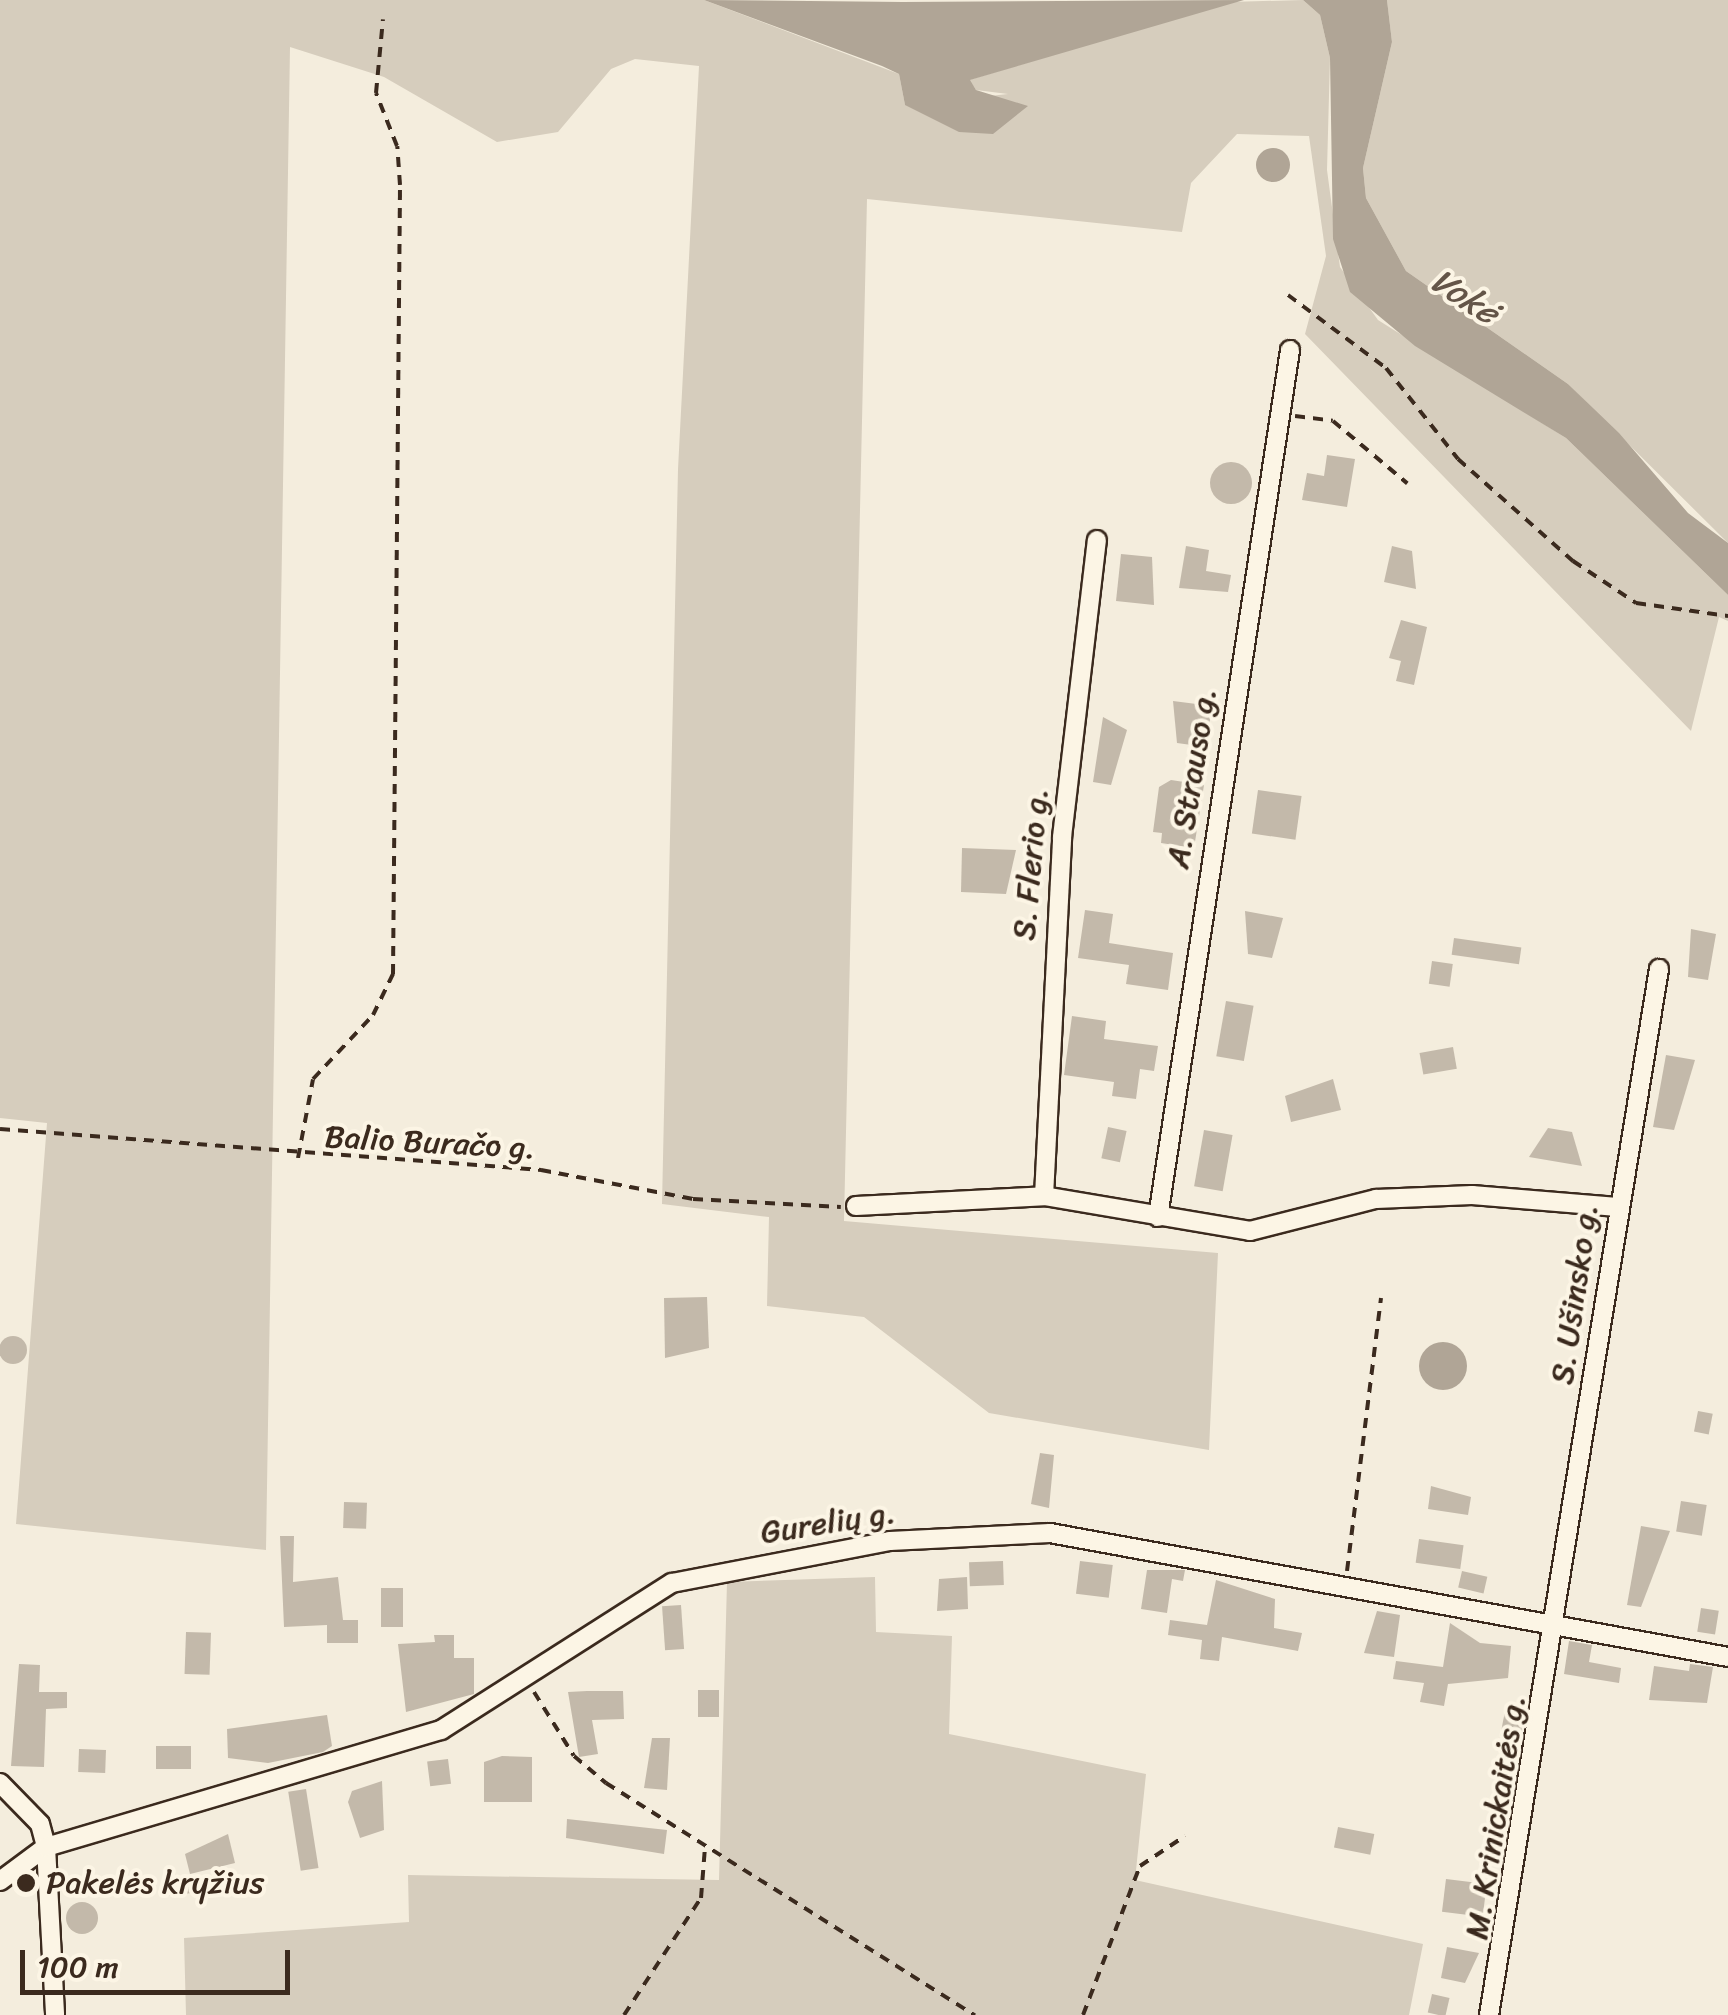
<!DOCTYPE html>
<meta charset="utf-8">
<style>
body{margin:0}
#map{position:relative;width:1728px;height:2015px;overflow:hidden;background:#f4eddd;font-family:Sriracha,sans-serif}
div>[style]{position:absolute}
.green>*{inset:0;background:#d6cdbd}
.water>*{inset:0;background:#b0a596}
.round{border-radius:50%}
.building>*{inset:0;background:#c3b9aa;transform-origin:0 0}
.path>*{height:4px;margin-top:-2px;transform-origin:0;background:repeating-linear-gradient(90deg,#3b2a1e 0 10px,transparent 0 18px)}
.roads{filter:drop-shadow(2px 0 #3b2a1e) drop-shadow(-2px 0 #3b2a1e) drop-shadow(0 2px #3b2a1e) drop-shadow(0 -2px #3b2a1e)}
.street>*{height:18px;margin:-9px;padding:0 9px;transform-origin:9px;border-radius:9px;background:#fcf5e5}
.dots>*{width:28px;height:28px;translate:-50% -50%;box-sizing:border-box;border:5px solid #fcf5e5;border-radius:50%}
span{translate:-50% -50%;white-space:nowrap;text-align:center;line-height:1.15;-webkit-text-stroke:8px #fcf5e5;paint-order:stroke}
.street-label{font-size:32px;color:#3b2a1e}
.poi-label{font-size:32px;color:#3b2a1e}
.left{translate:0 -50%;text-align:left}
.water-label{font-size:35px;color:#645548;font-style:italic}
.scale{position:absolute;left:20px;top:1950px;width:270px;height:45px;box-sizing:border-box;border:5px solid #3b2a1e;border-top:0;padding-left:12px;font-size:30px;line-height:35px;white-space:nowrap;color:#3b2a1e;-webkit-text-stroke:8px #fcf5e5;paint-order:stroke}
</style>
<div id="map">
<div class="green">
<div style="clip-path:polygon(0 0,704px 0,899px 74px,905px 105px,1008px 94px,976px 90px,969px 80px,1229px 2px,1303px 0,1320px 15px,1330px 58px,1327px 170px,1340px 267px,1378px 320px,1566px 438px,1728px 595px,1728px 621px,1719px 617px,1691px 731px,1305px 334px,1326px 256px,1309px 136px,1237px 134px,1191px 183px,1182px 232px,867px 199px,844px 1221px,1218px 1253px,1209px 1450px,989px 1413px,864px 1317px,767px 1306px,769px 1217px,662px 1204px,678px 469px,699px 66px,635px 59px,611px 69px,558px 132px,497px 142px,384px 77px,290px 47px,266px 1550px,16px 1524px,47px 1123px,0 1118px)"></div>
<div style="clip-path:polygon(1387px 0,1728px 0,1728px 543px,1568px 384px,1406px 271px,1366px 198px,1363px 168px,1392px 42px)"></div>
<div style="clip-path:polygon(875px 1577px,876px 1632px,952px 1636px,949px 1734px,1146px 1774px,1135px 1880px,1423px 1944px,1409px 2015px,186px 2015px,184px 1938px,409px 1922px,408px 1875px,719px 1880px,727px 1582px)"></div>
</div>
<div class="water">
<div style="clip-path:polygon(704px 0,903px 2px,1244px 0,970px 80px,976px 90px,1028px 106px,993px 134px,959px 132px,905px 105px,899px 74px,882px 66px)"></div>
<div style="clip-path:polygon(1303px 0,1387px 0,1392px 42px,1363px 168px,1366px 198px,1406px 271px,1568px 384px,1619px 433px,1688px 513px,1728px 543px,1728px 595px,1566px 438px,1415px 346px,1350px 292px,1333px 239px,1330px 58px,1320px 15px)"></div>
<div class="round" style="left:1256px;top:148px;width:34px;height:34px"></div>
<div class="round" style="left:1419px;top:1342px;width:48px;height:48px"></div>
</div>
<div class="building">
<div style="clip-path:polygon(1327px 455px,1355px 459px,1347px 507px,1302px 500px,1307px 473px,1324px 476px)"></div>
<div class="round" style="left:1210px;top:462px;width:42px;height:42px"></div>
<div style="clip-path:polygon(1186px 546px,1209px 550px,1206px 571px,1231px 575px,1228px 592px,1179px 588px)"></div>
<div style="clip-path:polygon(1392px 546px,1412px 551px,1416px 589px,1384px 582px)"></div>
<div style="clip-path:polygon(1121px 554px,1152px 557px,1154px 605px,1116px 601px)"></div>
<div style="clip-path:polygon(1401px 620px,1427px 627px,1414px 685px,1396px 681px,1401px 661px,1389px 658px)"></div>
<div style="clip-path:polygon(1173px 701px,1212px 706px,1206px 747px,1177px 743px)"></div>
<div style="clip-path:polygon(1103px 717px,1127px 730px,1111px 785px,1093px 782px)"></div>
<div style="clip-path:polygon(1171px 780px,1204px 785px,1194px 848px,1161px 843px,1162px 833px,1153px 832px,1159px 787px)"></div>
<div style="left:1258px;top:790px;width:44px;height:44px;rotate:8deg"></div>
<div style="clip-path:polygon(962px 848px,1016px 850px,1006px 894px,961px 892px)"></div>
<div style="clip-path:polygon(1085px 910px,1113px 914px,1109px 943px,1173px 953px,1168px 990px,1126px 984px,1129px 965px,1078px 958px)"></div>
<div style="clip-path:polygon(1245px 911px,1283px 918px,1272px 958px,1248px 954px)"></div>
<div style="clip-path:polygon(1691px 929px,1716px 934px,1708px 980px,1688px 977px)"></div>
<div style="left:1454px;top:938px;width:68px;height:17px;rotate:8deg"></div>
<div style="left:1432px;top:961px;width:21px;height:23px;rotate:8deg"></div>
<div style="left:1226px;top:1001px;width:28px;height:56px;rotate:10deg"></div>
<div style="clip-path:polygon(1072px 1016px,1106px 1021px,1104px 1039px,1158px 1046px,1154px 1071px,1140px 1069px,1136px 1099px,1112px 1096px,1114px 1082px,1064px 1075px)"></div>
<div style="left:1453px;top:1047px;width:22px;height:34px;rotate:80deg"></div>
<div style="clip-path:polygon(1666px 1055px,1695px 1060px,1674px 1130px,1653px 1127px)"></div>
<div style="clip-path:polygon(1333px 1079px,1341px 1110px,1291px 1122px,1285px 1096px)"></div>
<div style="left:1108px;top:1127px;width:19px;height:32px;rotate:12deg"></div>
<div style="clip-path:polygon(1548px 1128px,1572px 1132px,1582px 1166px,1529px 1157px)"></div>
<div style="left:1204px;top:1130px;width:29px;height:57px;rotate:10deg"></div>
<div style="clip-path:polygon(707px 1297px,709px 1348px,665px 1358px,664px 1298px)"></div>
<div class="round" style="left:-1px;top:1336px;width:28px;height:28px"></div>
<div style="left:1698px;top:1411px;width:15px;height:21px;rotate:11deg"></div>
<div style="clip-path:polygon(1040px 1453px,1054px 1455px,1049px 1508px,1031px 1504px)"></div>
<div style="clip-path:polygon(1431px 1486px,1471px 1497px,1468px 1515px,1428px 1509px)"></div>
<div style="left:1681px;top:1501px;width:26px;height:31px;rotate:9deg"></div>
<div style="left:344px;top:1502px;width:23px;height:26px;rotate:2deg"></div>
<div style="clip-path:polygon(1641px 1526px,1670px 1531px,1641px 1607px,1627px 1605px)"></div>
<div style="clip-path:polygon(280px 1536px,294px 1536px,293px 1582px,338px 1577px,343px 1620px,358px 1620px,358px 1643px,327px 1643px,327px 1625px,284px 1627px)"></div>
<div style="left:1419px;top:1539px;width:45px;height:24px;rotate:8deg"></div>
<div style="left:1003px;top:1561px;width:24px;height:34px;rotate:88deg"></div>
<div style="left:1080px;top:1561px;width:33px;height:33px;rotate:7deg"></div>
<div style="clip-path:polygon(1147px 1570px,1185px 1570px,1183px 1581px,1172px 1579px,1167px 1613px,1141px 1609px)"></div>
<div style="left:1462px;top:1571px;width:26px;height:17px;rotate:13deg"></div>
<div style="clip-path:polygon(967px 1577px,968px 1609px,937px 1611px,939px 1579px)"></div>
<div style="clip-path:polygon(1216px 1580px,1275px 1599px,1274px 1628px,1302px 1633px,1298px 1651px,1222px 1637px,1219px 1661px,1200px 1659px,1202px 1640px,1168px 1635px,1170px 1620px,1207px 1625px)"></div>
<div style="left:381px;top:1588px;width:22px;height:39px"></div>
<div style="left:681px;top:1605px;width:44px;height:19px;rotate:86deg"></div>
<div style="left:1701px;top:1608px;width:18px;height:24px;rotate:9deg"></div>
<div style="clip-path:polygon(1377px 1611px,1400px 1615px,1394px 1657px,1364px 1653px)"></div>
<div style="clip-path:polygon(1450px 1623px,1480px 1643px,1511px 1646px,1508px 1678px,1448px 1684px,1444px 1706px,1420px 1702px,1424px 1683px,1393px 1679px,1396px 1661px,1443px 1667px)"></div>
<div style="left:186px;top:1632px;width:25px;height:42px;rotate:2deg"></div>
<div style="clip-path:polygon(434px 1635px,454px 1635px,454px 1658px,474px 1658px,474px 1694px,406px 1712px,398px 1644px,435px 1642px)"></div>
<div style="clip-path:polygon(1569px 1641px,1592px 1645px,1589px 1662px,1621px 1668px,1619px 1683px,1564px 1674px)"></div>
<div style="clip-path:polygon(19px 1664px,40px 1665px,39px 1692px,67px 1692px,67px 1708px,46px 1709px,44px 1767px,11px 1766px)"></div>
<div style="clip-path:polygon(1690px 1664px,1713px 1667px,1707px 1703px,1649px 1700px,1654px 1666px,1689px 1671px)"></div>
<div style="left:698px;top:1690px;width:21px;height:27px"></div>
<div style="clip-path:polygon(587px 1691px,623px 1691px,624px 1719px,592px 1720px,598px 1754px,579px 1757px,568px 1692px)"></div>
<div style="left:1506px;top:1706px;width:20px;height:30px;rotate:11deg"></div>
<div style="clip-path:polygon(327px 1715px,332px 1746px,323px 1752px,268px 1763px,228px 1758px,227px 1729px)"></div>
<div style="clip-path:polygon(652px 1738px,670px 1738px,667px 1790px,644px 1788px)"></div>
<div style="left:156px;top:1746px;width:35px;height:23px"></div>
<div style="left:79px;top:1749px;width:27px;height:23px;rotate:2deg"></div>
<div style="clip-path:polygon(502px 1756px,532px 1757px,532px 1802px,484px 1802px,484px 1762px)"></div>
<div style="left:448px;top:1759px;width:25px;height:21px;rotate:83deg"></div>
<div style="clip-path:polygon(382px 1781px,384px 1830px,360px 1838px,348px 1802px,352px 1791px)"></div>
<div style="left:306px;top:1789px;width:80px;height:18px;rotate:81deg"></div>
<div style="clip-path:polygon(567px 1819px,667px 1830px,664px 1854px,566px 1838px)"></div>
<div style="left:1338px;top:1827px;width:37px;height:21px;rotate:11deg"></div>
<div style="clip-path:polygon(228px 1834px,235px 1863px,190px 1874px,185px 1854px)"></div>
<div style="left:190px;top:1877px;width:16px;height:25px;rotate:83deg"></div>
<div style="left:1446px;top:1879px;width:41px;height:33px;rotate:7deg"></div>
<div class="round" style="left:66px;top:1902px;width:32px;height:32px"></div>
<div style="clip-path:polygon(1447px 1947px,1479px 1953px,1465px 1983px,1441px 1978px)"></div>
<div style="left:1432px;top:1994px;width:18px;height:19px;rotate:13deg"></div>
</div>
<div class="path">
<div style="left:1288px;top:295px;width:122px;rotate:36.7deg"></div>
<div style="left:1386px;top:368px;width:116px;rotate:51.6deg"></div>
<div style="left:1458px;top:459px;width:154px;rotate:41.6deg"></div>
<div style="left:1573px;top:561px;width:76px;rotate:33.7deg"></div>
<div style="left:1636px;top:603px;width:93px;rotate:8deg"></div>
<div style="left:1295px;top:416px;width:38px;rotate:7deg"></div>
<div style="left:1333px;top:421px;width:97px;rotate:40deg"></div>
<div style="left:0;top:1129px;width:543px;rotate:4.33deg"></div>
<div style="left:541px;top:1170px;width:155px;rotate:10.8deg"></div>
<div style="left:693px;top:1199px;width:148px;rotate:3.1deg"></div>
<div style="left:298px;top:1158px;width:80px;rotate:-79.2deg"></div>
<div style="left:313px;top:1079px;width:88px;rotate:-46.8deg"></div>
<div style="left:373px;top:1015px;width:46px;rotate:-64deg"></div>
<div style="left:393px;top:974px;width:789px;rotate:-89.49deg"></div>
<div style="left:400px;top:185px;width:39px;rotate:-94deg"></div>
<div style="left:397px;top:146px;width:57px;rotate:-111.6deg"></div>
<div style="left:376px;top:93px;width:74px;rotate:-84.6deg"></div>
<div style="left:1347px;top:1571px;width:275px;rotate:-82.9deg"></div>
<div style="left:534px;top:1692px;width:75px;rotate:58deg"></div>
<div style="left:574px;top:1756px;width:42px;rotate:40.2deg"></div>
<div style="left:606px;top:1783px;width:436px;rotate:32.2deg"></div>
<div style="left:624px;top:2015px;width:140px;rotate:-56.7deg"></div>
<div style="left:701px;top:1898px;width:51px;rotate:-85.5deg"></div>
<div style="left:1083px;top:2015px;width:160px;rotate:-69.1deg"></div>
<div style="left:1140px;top:1866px;width:54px;rotate:-33.7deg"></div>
</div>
<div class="roads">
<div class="street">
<div style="left:1044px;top:1196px;width:359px;rotate:-87.1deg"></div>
<div style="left:1062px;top:837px;width:299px;rotate:-83.3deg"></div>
<div style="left:856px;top:1206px;width:188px;rotate:-3deg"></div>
<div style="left:1044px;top:1196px;width:209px;rotate:9.6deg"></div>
<div style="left:1250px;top:1231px;width:130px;rotate:-14.3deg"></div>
<div style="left:1376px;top:1199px;width:96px;rotate:-2.4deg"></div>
<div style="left:1472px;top:1195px;width:146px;rotate:4.7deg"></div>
<div style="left:1158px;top:1217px;width:877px;rotate:-81.34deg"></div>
<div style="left:0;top:1783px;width:57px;rotate:45.7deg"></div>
<div style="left:40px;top:1824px;width:24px;rotate:75deg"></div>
<div style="left:46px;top:1847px;width:168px;rotate:86.9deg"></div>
<div style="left:0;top:1881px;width:57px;rotate:-36.5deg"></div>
<div style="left:46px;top:1847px;width:412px;rotate:-16.5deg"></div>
<div style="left:441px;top:1730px;width:274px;rotate:-32.5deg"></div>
<div style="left:672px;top:1583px;width:222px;rotate:-10.9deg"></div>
<div style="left:890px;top:1541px;width:160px;rotate:-2.9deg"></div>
<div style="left:1050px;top:1533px;width:689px;rotate:10.36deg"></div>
<div style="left:1489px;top:2015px;width:1060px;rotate:-80.77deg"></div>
</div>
</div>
<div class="dots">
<div style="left:26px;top:1883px;background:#3b2a1e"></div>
</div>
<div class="street-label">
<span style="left:1192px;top:778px;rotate:-81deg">A. Strauso g.</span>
<span style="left:1031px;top:864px;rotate:-85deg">S. Flerio g.</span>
<span style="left:430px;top:1143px;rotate:3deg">Balio Buračo g.</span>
<span style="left:1575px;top:1294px;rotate:-82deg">S. Ušinsko g.</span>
<span style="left:828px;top:1523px;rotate:-9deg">Gurelių g.</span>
<span style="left:1496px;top:1817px;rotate:-81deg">M. Krinickaitės g.</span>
</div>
<div class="poi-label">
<span class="left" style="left:46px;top:1883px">Pakelės kryžius</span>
</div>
<div class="water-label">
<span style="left:1465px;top:296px;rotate:33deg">Vokė</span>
</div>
<div class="scale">100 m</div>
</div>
